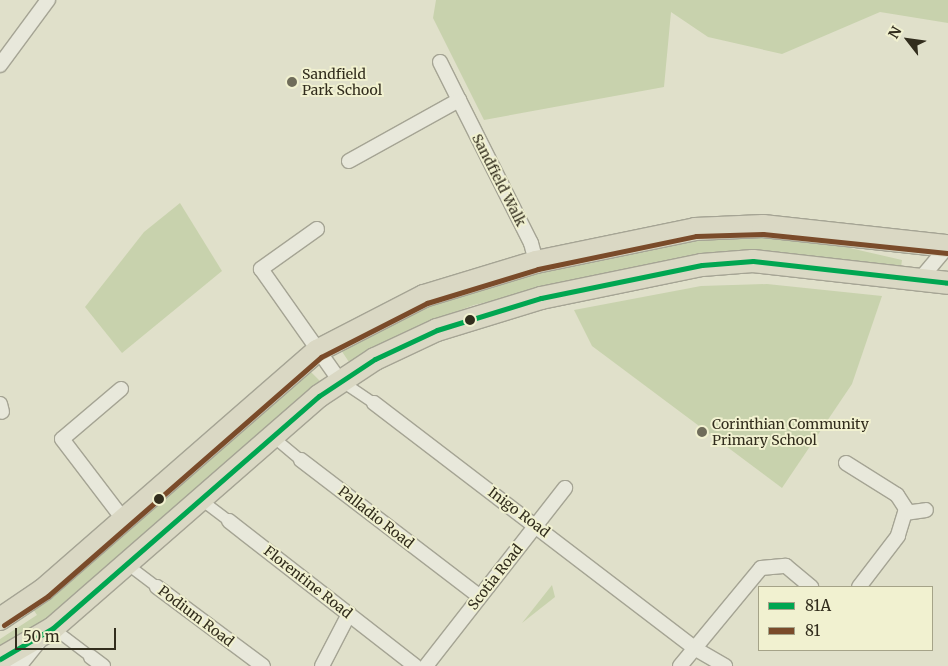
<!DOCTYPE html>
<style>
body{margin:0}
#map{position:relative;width:948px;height:666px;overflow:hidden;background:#e0e0ca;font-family:Merriweather,serif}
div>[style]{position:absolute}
.green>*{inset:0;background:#c8d2ad}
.roads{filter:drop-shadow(1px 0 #a5a494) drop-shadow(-1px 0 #a5a494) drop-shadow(0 1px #a5a494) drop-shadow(0 -1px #a5a494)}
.pedestrian>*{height:10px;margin:-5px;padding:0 5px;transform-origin:5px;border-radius:5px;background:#e8e8db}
.minor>*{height:14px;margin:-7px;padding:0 7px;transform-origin:7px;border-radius:7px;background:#e8e8db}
.tertiary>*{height:16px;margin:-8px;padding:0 8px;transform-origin:8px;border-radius:8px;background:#e8e8db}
.trunk>*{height:22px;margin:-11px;padding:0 11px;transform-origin:11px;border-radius:11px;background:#dad8c4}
.bus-1>*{height:5px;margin:-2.5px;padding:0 2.5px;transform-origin:2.5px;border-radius:2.5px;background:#00a651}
.bus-2>*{height:5px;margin:-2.5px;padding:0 2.5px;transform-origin:2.5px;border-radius:2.5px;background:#7a4b2a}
.dots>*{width:14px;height:14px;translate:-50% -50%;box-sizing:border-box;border:2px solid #f1f1d0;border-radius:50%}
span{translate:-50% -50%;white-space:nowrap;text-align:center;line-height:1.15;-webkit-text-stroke:4px #f1f1d0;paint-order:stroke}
.poi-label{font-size:14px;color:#322d1d}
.left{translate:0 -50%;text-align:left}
.street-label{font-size:14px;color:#322d1d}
.legend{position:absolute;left:758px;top:586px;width:175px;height:65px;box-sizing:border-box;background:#f1f1d0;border:1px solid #a5a388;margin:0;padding:6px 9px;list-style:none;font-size:15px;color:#322d1d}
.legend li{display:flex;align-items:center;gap:10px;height:25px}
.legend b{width:25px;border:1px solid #a5a388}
.north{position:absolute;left:883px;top:15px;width:50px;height:50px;-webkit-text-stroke:4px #f1f1d0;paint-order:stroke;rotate:300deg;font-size:14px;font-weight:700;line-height:20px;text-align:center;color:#322d1d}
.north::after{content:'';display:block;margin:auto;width:18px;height:22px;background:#322d1d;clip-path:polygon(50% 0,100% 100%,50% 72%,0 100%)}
.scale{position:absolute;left:15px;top:628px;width:101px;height:22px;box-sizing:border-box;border:2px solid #322d1d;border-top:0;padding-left:6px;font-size:15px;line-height:18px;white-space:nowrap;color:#322d1d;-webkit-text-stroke:4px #f1f1d0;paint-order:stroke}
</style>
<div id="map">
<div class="green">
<div style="clip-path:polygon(436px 0,948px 0,948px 23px,880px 12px,782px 54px,708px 37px,671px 12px,664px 87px,484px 120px,433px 18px)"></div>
<div style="clip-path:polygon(180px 203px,222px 271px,122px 353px,85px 307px,144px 232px)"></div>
<div style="clip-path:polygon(735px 234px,815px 240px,902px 260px,901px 267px,735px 251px,696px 254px,474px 305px,423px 324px,349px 362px,339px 347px,468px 288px,695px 237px)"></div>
<div style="clip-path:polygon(767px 284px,882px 296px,852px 384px,782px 488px,592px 346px,574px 310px,701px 286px)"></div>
<div style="clip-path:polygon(310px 371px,322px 383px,33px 630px,0 648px,0 639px,37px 615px,33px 609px)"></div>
<div style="clip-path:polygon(552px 585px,555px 597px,522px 623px)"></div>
</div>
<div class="roads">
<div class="pedestrian">
<div style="left:341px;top:381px;width:40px;rotate:34deg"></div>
<div style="left:272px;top:436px;width:38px;rotate:40deg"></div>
<div style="left:200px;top:499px;width:36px;rotate:37deg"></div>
<div style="left:128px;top:565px;width:36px;rotate:37deg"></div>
<div style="left:53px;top:628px;width:48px;rotate:37.3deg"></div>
</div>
<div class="minor">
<div style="left:440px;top:62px;width:42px;rotate:63.4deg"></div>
<div style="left:0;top:65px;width:81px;rotate:-53.6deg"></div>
<div style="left:349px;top:161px;width:126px;rotate:-29deg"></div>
<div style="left:459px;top:100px;width:160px;rotate:63.3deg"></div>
<div style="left:531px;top:243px;width:20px;rotate:75deg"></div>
<div style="left:317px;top:229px;width:69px;rotate:144.5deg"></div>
<div style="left:261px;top:269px;width:137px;rotate:54.8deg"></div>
<div style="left:922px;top:277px;width:40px;rotate:-50deg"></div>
<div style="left:121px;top:389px;width:77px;rotate:139.7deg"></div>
<div style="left:62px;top:439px;width:101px;rotate:52.7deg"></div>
<div style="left:374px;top:403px;width:403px;rotate:37.4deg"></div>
<div style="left:694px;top:648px;width:36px;rotate:30deg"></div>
<div style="left:0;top:404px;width:8px;rotate:76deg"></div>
<div style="left:301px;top:460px;width:225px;rotate:37.4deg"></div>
<div style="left:846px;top:463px;width:60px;rotate:32.1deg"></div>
<div style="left:897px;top:495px;width:17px;rotate:57deg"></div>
<div style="left:906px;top:509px;width:28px;rotate:107deg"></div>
<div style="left:898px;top:536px;width:64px;rotate:127.4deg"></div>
<div style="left:905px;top:513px;width:21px;rotate:-8deg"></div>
<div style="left:229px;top:521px;width:236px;rotate:37.9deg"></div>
<div style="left:157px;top:587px;width:132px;rotate:36.7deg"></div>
<div style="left:91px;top:657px;width:15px;rotate:37deg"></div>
<div style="left:322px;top:666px;width:59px;rotate:-62.6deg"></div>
<div style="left:426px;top:666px;width:226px;rotate:-52deg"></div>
<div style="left:680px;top:666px;width:127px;rotate:-50.4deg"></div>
<div style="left:761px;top:568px;width:25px;rotate:-5deg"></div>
<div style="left:786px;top:566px;width:33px;rotate:40deg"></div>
</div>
<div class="tertiary">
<div style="left:18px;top:666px;width:35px;rotate:-51deg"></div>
</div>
<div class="trunk">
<div style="left:0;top:619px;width:52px;rotate:-34deg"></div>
<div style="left:43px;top:590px;width:364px;rotate:-41.1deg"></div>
<div style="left:317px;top:351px;width:120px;rotate:-27.2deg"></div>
<div style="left:424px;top:296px;width:117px;rotate:-16.9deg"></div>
<div style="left:536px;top:262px;width:162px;rotate:-11.7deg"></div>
<div style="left:695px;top:229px;width:68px;rotate:-2.5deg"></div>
<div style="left:763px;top:226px;width:186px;rotate:6.2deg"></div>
<div style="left:0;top:659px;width:61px;rotate:-30.3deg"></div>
<div style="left:53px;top:628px;width:353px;rotate:-41.1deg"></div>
<div style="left:319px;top:396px;width:67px;rotate:-33.5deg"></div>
<div style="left:375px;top:359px;width:68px;rotate:-25.1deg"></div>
<div style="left:437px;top:330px;width:109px;rotate:-17.1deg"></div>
<div style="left:541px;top:298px;width:164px;rotate:-11.6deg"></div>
<div style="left:702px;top:265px;width:51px;rotate:-4.5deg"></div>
<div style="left:753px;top:261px;width:196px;rotate:6.4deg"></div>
</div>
</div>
<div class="bus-1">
<div style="left:0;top:659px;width:61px;rotate:-30.3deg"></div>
<div style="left:53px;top:628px;width:353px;rotate:-41.1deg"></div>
<div style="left:319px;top:396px;width:67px;rotate:-33.5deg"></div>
<div style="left:375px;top:359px;width:68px;rotate:-25.1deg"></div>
<div style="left:437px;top:330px;width:109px;rotate:-17.1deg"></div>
<div style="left:541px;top:298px;width:164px;rotate:-11.6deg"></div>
<div style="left:702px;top:265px;width:51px;rotate:-4.5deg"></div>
<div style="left:753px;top:261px;width:196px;rotate:6.4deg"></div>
</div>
<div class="bus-2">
<div style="left:4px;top:625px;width:53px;rotate:-33.4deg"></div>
<div style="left:48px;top:596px;width:363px;rotate:-41.2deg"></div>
<div style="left:321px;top:357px;width:119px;rotate:-27deg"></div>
<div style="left:427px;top:303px;width:116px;rotate:-17deg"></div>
<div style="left:538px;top:269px;width:161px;rotate:-11.8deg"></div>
<div style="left:696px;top:236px;width:67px;rotate:-1.7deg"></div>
<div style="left:763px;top:234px;width:185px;rotate:5.9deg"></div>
</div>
<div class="dots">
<div style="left:292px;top:82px;background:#6f6c5a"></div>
<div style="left:470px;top:320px;background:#322d1d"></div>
<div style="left:702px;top:432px;background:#6f6c5a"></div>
<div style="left:159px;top:499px;background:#322d1d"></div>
</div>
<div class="poi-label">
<span class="left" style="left:302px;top:82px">Sandfield<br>Park School</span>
<span class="left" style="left:712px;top:432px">Corinthian Community<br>Primary School</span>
</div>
<div class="street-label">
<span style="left:499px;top:180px;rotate:63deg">Sandfield Walk</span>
<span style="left:519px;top:512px;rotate:37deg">Inigo Road</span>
<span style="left:376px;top:517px;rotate:38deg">Palladio Road</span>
<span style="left:495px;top:577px;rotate:-52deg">Scotia Road</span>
<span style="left:308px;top:582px;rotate:38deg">Florentine Road</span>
<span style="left:196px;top:616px;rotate:37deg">Podium Road</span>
</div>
<ul class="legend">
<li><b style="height:6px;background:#00a651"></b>81A</li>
<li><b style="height:6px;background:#7a4b2a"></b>81</li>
</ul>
<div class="north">N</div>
<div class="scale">50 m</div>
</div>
